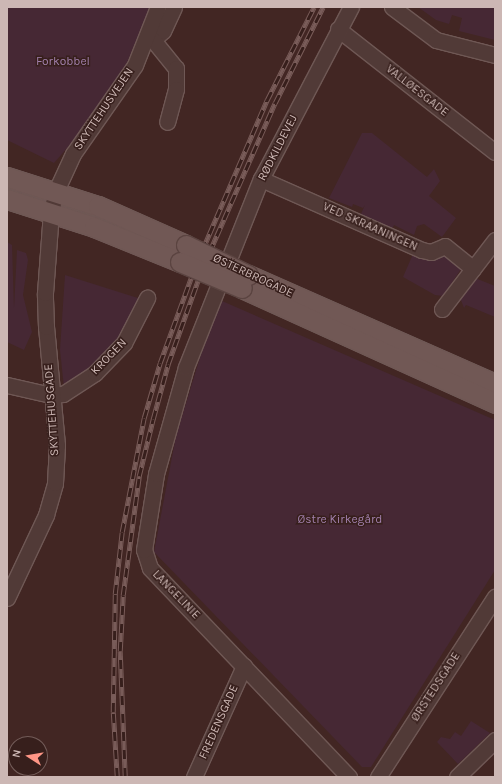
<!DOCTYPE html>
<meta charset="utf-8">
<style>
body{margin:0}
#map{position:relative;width:502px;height:784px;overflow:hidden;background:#422623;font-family:Karla,sans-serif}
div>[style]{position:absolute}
.green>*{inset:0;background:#462834}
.roads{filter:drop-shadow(1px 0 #6f5855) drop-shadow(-1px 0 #6f5855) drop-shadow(0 1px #6f5855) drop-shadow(0 -1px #6f5855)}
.minor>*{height:15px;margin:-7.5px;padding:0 7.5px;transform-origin:7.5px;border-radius:7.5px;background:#513a37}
.major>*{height:19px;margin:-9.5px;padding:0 9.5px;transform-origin:9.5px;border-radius:9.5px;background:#715855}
.rail>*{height:4.5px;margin-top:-2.25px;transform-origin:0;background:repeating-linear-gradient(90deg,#371f1c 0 9px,#795c59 0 18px);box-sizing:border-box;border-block:1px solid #795c59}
.bridges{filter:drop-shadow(1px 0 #5b4441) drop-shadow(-1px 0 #5b4441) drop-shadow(0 1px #5b4441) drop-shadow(0 -1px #5b4441)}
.major-bridge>*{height:19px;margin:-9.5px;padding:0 9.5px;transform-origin:9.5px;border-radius:9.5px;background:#715855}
span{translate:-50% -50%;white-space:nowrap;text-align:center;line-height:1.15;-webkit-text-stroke:3px #371f1c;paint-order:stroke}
.park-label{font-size:12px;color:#a280ad}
.street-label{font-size:12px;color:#ccb7b4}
.frame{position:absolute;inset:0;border:8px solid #ccb7b4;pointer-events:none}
.north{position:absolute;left:8px;top:736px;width:40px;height:40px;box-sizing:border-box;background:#371f1c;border:1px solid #735c59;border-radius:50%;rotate:282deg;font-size:11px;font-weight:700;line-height:16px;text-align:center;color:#ccb7b4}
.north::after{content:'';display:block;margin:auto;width:14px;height:18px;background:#ff9686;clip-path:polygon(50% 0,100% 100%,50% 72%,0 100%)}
</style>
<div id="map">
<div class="green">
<div style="clip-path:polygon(7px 7px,150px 7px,125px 68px,75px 139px,54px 163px,7px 140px)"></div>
<div style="clip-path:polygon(418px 7px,495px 7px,495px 40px,459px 31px,462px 18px,452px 15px,449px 24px,436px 20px)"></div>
<div style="clip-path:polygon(362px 133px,372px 133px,427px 177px,434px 169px,440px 181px,429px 196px,456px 218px,442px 237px,424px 224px,417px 226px,414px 235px,394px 225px,391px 231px,359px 218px,365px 205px,363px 208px,353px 204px,352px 207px,329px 198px)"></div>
<div style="clip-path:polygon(7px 242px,12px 245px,14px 308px,17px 250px,26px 253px,28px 260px,23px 295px,32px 332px,24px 350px,7px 342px)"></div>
<div style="clip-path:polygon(413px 254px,427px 259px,446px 255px,461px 269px,443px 296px,435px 295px,403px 277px)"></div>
<div style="clip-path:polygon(65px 275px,141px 299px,126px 332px,110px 352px,64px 388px,60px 350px)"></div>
<div style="clip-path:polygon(475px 278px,495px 286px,495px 317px,466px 305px,464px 308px,459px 295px)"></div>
<div style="clip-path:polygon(222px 301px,495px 420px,495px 570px,371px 767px,362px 767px,154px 552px,176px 436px,202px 351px)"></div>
<div style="clip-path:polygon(471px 721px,490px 733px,458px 764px,437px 742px,441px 737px,450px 739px,455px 732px,461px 736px)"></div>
</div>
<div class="roads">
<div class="minor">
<div style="left:392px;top:7px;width:55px;rotate:36.9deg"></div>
<div style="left:436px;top:40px;width:61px;rotate:14.3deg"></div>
<div style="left:338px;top:29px;width:199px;rotate:38.1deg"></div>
<div style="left:147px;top:38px;width:6px;rotate:18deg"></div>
<div style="left:153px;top:40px;width:13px;rotate:-42deg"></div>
<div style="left:163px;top:31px;width:26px;rotate:-65deg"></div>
<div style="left:153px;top:40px;width:36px;rotate:51deg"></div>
<div style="left:176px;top:68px;width:21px;rotate:90deg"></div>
<div style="left:176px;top:89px;width:34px;rotate:105deg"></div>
<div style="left:261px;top:179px;width:176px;rotate:23.8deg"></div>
<div style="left:422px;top:250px;width:9px;rotate:13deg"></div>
<div style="left:431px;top:252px;width:15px;rotate:-23deg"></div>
<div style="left:445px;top:246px;width:36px;rotate:39deg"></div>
<div style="left:442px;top:309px;width:87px;rotate:-52.5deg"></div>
<div style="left:7px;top:385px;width:45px;rotate:12.8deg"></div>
<div style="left:51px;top:395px;width:12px;rotate:-5deg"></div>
<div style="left:63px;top:394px;width:38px;rotate:-33deg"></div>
<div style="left:95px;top:373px;width:42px;rotate:-46deg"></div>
<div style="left:124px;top:343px;width:51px;rotate:-62.9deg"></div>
<div style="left:7px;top:598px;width:92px;rotate:-64.8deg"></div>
<div style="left:46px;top:515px;width:33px;rotate:-74deg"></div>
<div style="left:55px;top:483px;width:38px;rotate:-87deg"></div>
<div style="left:57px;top:445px;width:119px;rotate:-95.3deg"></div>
<div style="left:46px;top:327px;width:34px;rotate:-92deg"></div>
<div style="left:45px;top:293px;width:81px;rotate:-85.8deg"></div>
<div style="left:51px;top:212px;width:22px;rotate:-77deg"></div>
<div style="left:56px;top:191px;width:41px;rotate:-65.3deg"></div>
<div style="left:73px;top:154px;width:108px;rotate:-55.1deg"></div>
<div style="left:135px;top:65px;width:62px;rotate:-68.4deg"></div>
<div style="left:194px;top:777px;width:122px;rotate:-65.8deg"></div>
<div style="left:349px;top:777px;width:289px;rotate:-133.6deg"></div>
<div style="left:150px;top:568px;width:19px;rotate:-108deg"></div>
<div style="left:144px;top:550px;width:77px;rotate:-81deg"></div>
<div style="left:156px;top:474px;width:111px;rotate:-74.3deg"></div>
<div style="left:186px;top:367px;width:202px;rotate:-68.3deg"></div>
<div style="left:261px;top:179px;width:194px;rotate:-62.4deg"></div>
<div style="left:378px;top:777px;width:215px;rotate:-57deg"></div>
<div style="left:457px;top:777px;width:53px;rotate:-44.2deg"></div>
</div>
<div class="major">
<div style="left:7px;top:177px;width:96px;rotate:17.7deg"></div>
<div style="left:98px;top:206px;width:96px;rotate:23.9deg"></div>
<div style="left:7px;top:199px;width:91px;rotate:17.8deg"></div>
<div style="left:94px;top:227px;width:93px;rotate:22.1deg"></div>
<div style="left:248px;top:275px;width:270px;rotate:23.8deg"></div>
<div style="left:242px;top:288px;width:278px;rotate:24.4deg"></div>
</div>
</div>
<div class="rail">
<div style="left:117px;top:777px;width:65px;rotate:-93.5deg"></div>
<div style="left:113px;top:712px;width:118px;rotate:-89deg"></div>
<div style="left:115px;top:594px;width:62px;rotate:-83.6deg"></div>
<div style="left:122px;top:532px;width:116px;rotate:-79.1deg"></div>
<div style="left:144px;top:418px;width:57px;rotate:-73.8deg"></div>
<div style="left:160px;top:363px;width:102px;rotate:-70deg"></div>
<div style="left:195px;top:267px;width:182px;rotate:-66.7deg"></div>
<div style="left:267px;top:100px;width:104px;rotate:-63.2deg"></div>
<div style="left:125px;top:777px;width:126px;rotate:-92.3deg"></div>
<div style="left:120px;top:651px;width:56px;rotate:-86.9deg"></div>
<div style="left:123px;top:595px;width:120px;rotate:-82.3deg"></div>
<div style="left:139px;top:476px;width:59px;rotate:-76.2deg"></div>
<div style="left:153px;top:419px;width:57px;rotate:-74.7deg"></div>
<div style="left:168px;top:364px;width:101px;rotate:-70.3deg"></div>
<div style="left:202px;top:269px;width:181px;rotate:-66.3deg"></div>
<div style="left:275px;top:103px;width:107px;rotate:-63.4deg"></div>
</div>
<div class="bridges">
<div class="major-bridge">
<div style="left:186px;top:245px;width:69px;rotate:25.8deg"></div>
<div style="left:180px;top:262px;width:67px;rotate:22.8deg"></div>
</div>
</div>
<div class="park-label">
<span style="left:63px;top:62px">Forkobbel</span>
<span style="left:340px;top:520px">Østre Kirkegård</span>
</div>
<div class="street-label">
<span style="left:417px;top:91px;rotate:38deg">VALLØESGADE</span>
<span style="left:104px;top:109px;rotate:-56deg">SKYTTEHUSVEJEN</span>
<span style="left:278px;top:148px;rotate:-63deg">RØDKILDEVEJ</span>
<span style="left:370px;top:227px;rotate:24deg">VED SKRAANINGEN</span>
<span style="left:253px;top:276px;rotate:25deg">ØSTERBROGADE</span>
<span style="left:109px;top:357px;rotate:-46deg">KROGEN</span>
<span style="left:52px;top:410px;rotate:-94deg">SKYTTEHUSGADE</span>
<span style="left:176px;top:595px;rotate:46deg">LANGELINIE</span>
<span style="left:436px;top:687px;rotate:-57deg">ØRSTEDSGADE</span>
<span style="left:219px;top:722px;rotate:-66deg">FREDENSGADE</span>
</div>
<div class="frame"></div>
<div class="north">N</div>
</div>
